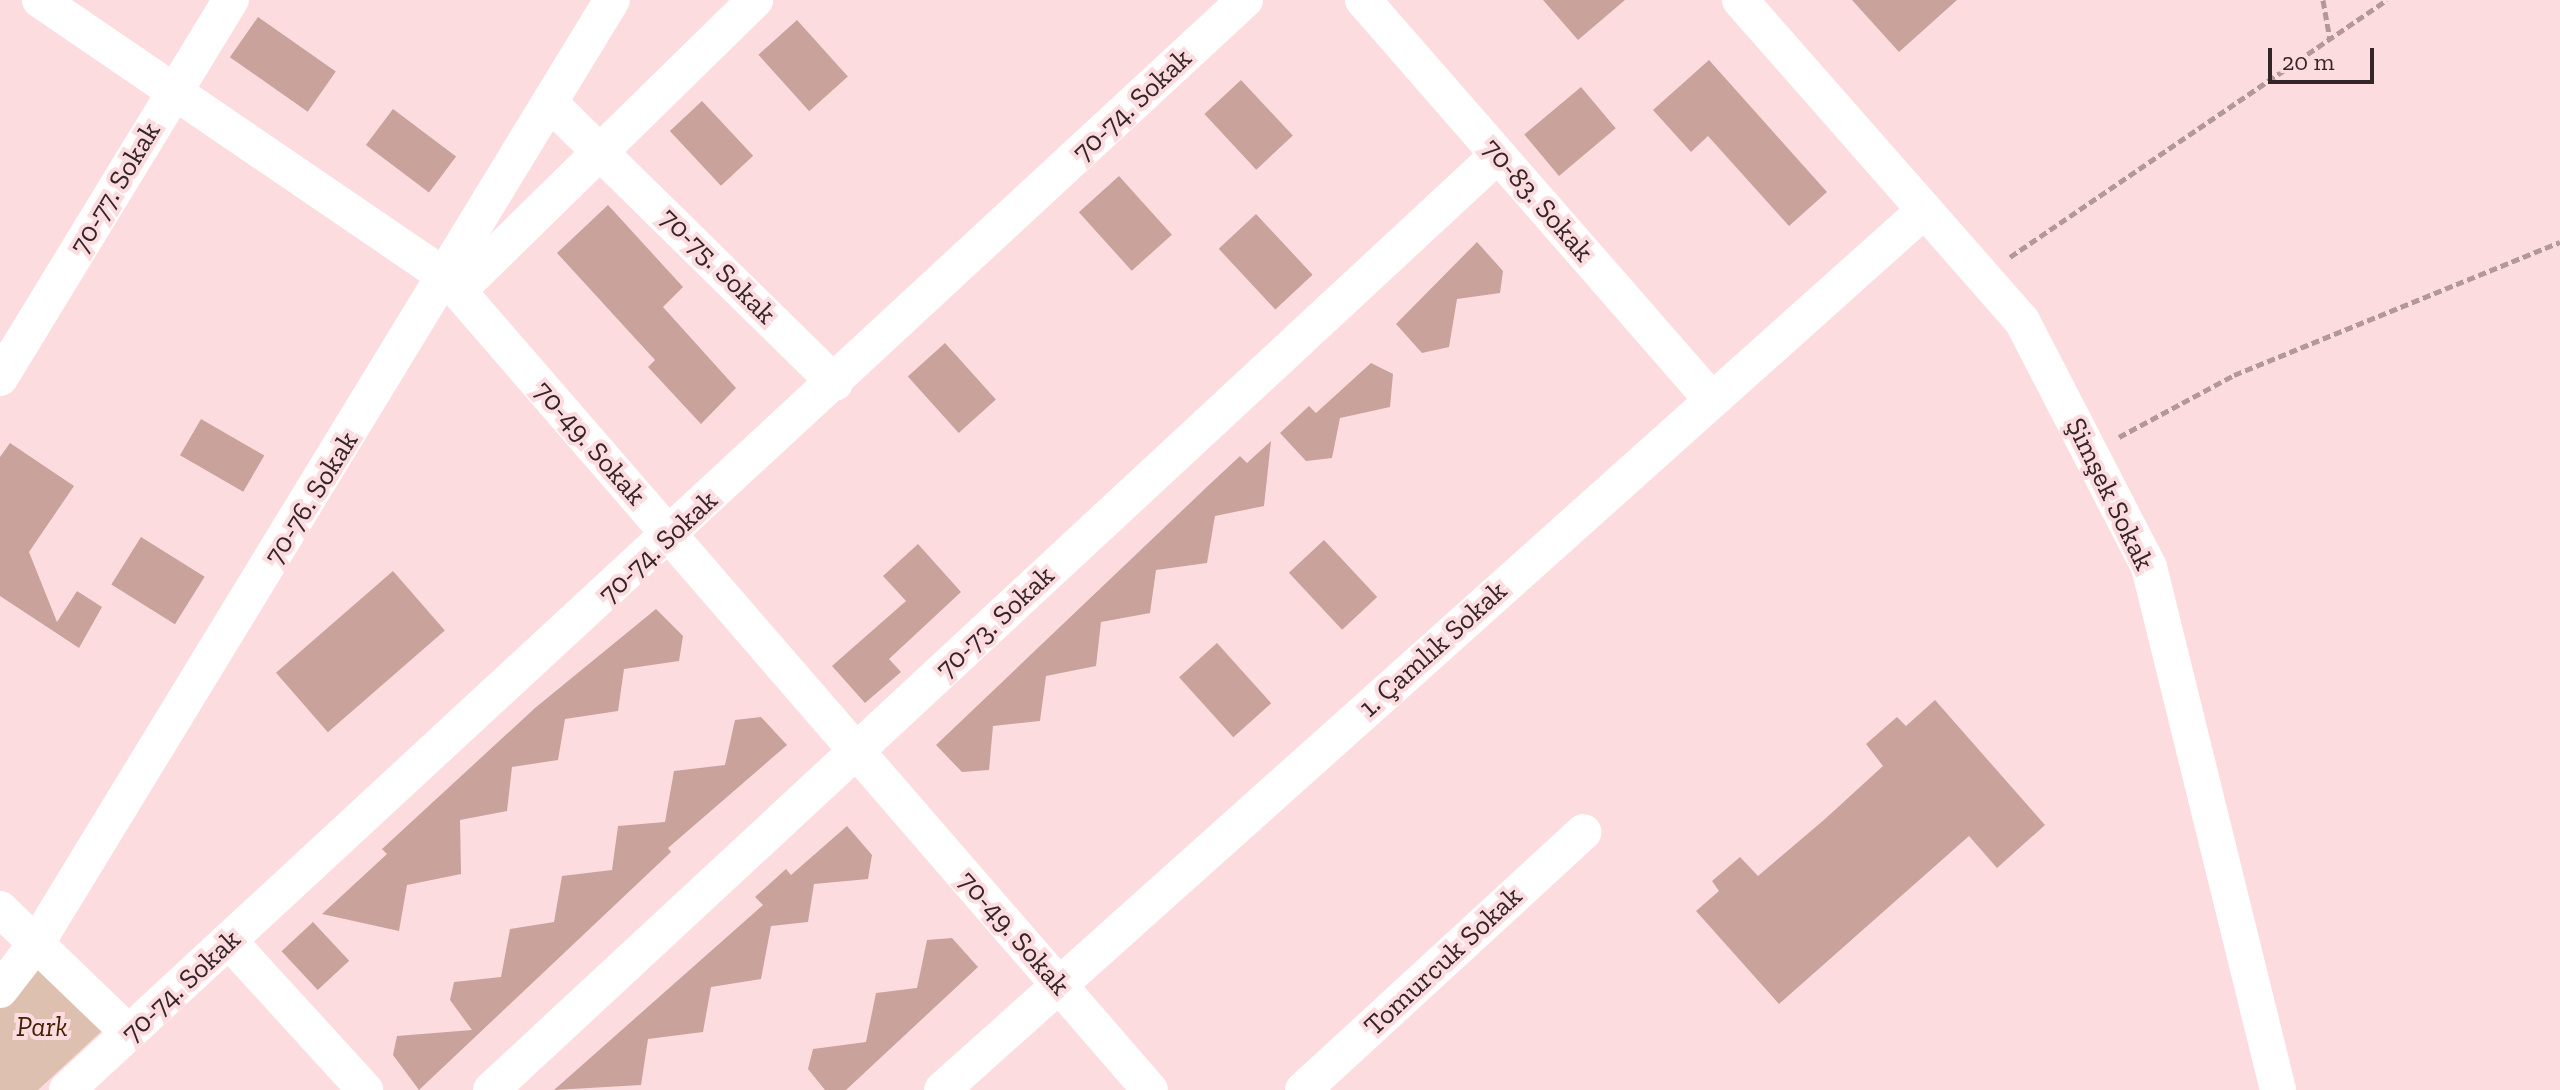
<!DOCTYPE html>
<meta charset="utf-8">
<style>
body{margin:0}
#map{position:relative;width:2560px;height:1090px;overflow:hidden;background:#fddce0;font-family:"Zilla Slab",serif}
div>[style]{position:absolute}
.green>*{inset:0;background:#ddc0af}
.building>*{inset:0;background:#c8a29b;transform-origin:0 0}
.path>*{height:5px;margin-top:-2.5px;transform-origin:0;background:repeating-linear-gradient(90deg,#b2979b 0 8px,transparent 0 12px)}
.street>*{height:36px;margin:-18px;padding:0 18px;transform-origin:18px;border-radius:18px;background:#fff}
span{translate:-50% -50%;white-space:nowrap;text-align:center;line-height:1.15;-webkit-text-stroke:8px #fddce0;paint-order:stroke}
.street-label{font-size:28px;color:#342528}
.park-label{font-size:28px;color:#452003;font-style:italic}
.scale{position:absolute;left:2268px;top:48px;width:106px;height:36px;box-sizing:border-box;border:4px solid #342528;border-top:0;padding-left:10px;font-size:24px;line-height:28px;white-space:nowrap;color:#342528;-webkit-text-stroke:6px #fddce0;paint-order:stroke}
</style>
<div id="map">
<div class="green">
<div style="clip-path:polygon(42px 968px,104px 1029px,38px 1090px,0 1090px,0 1005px,28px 970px)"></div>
</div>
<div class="building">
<div style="clip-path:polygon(1543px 0,1625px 0,1578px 40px)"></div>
<div style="clip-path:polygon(1852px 0,1957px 0,1899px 52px)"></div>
<div style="left:258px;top:17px;width:95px;height:49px;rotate:35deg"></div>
<div style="left:797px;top:20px;width:76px;height:52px;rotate:48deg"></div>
<div style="clip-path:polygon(1709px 60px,1827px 192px,1789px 226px,1708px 136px,1691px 152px,1653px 110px)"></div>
<div style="left:1241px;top:80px;width:76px;height:50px;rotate:47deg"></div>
<div style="left:1581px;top:87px;width:54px;height:74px;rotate:50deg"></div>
<div style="left:702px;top:101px;width:75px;height:44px;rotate:47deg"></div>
<div style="left:393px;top:109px;width:79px;height:45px;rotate:37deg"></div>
<div style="left:1119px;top:176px;width:79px;height:54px;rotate:48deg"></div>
<div style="clip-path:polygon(608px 205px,683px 287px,663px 307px,736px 388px,701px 424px,648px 367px,655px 360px,557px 253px)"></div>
<div style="left:1256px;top:214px;width:83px;height:51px;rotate:47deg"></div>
<div style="clip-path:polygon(1477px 242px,1503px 271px,1500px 293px,1457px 299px,1449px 347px,1422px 353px,1396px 324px)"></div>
<div style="left:945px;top:343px;width:76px;height:50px;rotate:48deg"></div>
<div style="clip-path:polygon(1371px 363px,1393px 374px,1390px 407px,1340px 418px,1332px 458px,1306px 461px,1280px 433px,1309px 406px,1316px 413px)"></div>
<div style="left:201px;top:419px;width:73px;height:42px;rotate:30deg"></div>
<div style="clip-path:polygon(1271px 441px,1264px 506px,1215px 516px,1207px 563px,1156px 570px,1150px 613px,1101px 622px,1096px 666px,1046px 676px,1040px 721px,993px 726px,989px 770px,962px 772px,936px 745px,1210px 484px,1240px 456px,1247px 463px)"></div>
<div style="clip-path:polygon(10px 443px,74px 486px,29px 552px,57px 622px,77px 591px,102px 607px,79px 648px,0 596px,0 457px)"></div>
<div style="left:141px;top:537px;width:75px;height:56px;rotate:32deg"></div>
<div style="left:1324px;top:540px;width:78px;height:48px;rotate:47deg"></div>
<div style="clip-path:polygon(918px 544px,961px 592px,889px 659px,901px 672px,865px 703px,832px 666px,906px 601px,883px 576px)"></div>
<div style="left:393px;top:571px;width:79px;height:155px;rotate:49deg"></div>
<div style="clip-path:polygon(656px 609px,683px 636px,679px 661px,624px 669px,618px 711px,565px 719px,558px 760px,512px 767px,507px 811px,460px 820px,461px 874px,407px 885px,399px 931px,322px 914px,387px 854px,382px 849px,535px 708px)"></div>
<div style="left:1217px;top:643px;width:81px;height:51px;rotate:48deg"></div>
<div style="clip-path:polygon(1935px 700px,2045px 825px,1997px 868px,1969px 836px,1779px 1004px,1696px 911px,1719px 891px,1712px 881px,1740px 857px,1758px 876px,1825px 819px,1883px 766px,1866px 744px,1897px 717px,1906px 726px)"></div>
<div style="clip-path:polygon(761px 717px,787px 745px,668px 848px,671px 852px,419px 1090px,393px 1055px,397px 1036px,472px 1030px,450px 1000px,454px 982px,501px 977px,510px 929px,554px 922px,562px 876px,612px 870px,618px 826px,665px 822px,674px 771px,725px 765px,735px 720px)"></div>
<div style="clip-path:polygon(847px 826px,872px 855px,868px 879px,814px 884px,808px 922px,771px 926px,761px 979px,711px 987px,703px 1032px,648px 1039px,641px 1085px,554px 1090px,763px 905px,755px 897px,786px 869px,791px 875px)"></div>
<div style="left:313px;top:922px;width:53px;height:43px;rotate:47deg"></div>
<div style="clip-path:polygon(952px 938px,978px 967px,846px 1090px,825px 1090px,808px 1069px,813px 1049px,866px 1042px,876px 993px,917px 988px,927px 940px)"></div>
</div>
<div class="path">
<div style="left:2323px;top:0;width:40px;rotate:80deg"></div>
<div style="left:2010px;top:257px;width:456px;rotate:-34.3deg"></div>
<div style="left:2119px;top:437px;width:131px;rotate:-28.3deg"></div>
<div style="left:2234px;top:375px;width:352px;rotate:-22.2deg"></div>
</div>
<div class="street">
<div style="left:40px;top:0;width:493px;rotate:34.3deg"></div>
<div style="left:447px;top:278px;width:1074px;rotate:49.12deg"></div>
<div style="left:1363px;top:0;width:531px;rotate:48.9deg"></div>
<div style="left:1740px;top:0;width:427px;rotate:48.7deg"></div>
<div style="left:2022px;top:321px;width:277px;rotate:62.7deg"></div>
<div style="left:2149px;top:567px;width:539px;rotate:76.14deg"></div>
<div style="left:551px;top:104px;width:398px;rotate:44.5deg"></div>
<div style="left:458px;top:291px;width:416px;rotate:-44.4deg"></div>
<div style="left:0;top:378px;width:443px;rotate:-58.6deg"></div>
<div style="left:0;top:909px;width:179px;rotate:43.9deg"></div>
<div style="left:229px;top:941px;width:202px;rotate:47.6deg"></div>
<div style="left:0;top:990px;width:62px;rotate:-52.2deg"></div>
<div style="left:38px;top:941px;width:1102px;rotate:-58.62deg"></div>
<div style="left:67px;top:1090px;width:1605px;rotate:-42.78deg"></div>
<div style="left:491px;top:1090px;width:1374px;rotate:-42.88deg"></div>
<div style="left:942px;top:1090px;width:1319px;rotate:-41.84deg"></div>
<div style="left:1303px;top:1090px;width:381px;rotate:-42.6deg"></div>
</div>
<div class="street-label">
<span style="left:1132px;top:105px;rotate:-43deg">70-74. Sokak</span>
<span style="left:115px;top:188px;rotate:-59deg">70-77. Sokak</span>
<span style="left:1538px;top:200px;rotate:49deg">70-83. Sokak</span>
<span style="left:718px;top:266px;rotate:45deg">70-75. Sokak</span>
<span style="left:590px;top:443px;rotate:49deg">70-49. Sokak</span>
<span style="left:2110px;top:494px;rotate:64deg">Şimşek Sokak</span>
<span style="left:311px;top:498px;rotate:-58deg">70-76. Sokak</span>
<span style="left:658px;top:547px;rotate:-43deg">70-74. Sokak</span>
<span style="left:995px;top:622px;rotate:-43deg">70-73. Sokak</span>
<span style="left:1433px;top:649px;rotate:-42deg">1. Çamlık Sokak</span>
<span style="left:1014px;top:933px;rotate:49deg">70-49. Sokak</span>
<span style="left:1443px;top:961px;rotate:-43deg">Tomurcuk Sokak</span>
<span style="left:181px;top:986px;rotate:-43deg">70-74. Sokak</span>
</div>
<div class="park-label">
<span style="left:42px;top:1027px">Park</span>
</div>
<div class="scale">20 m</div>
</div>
